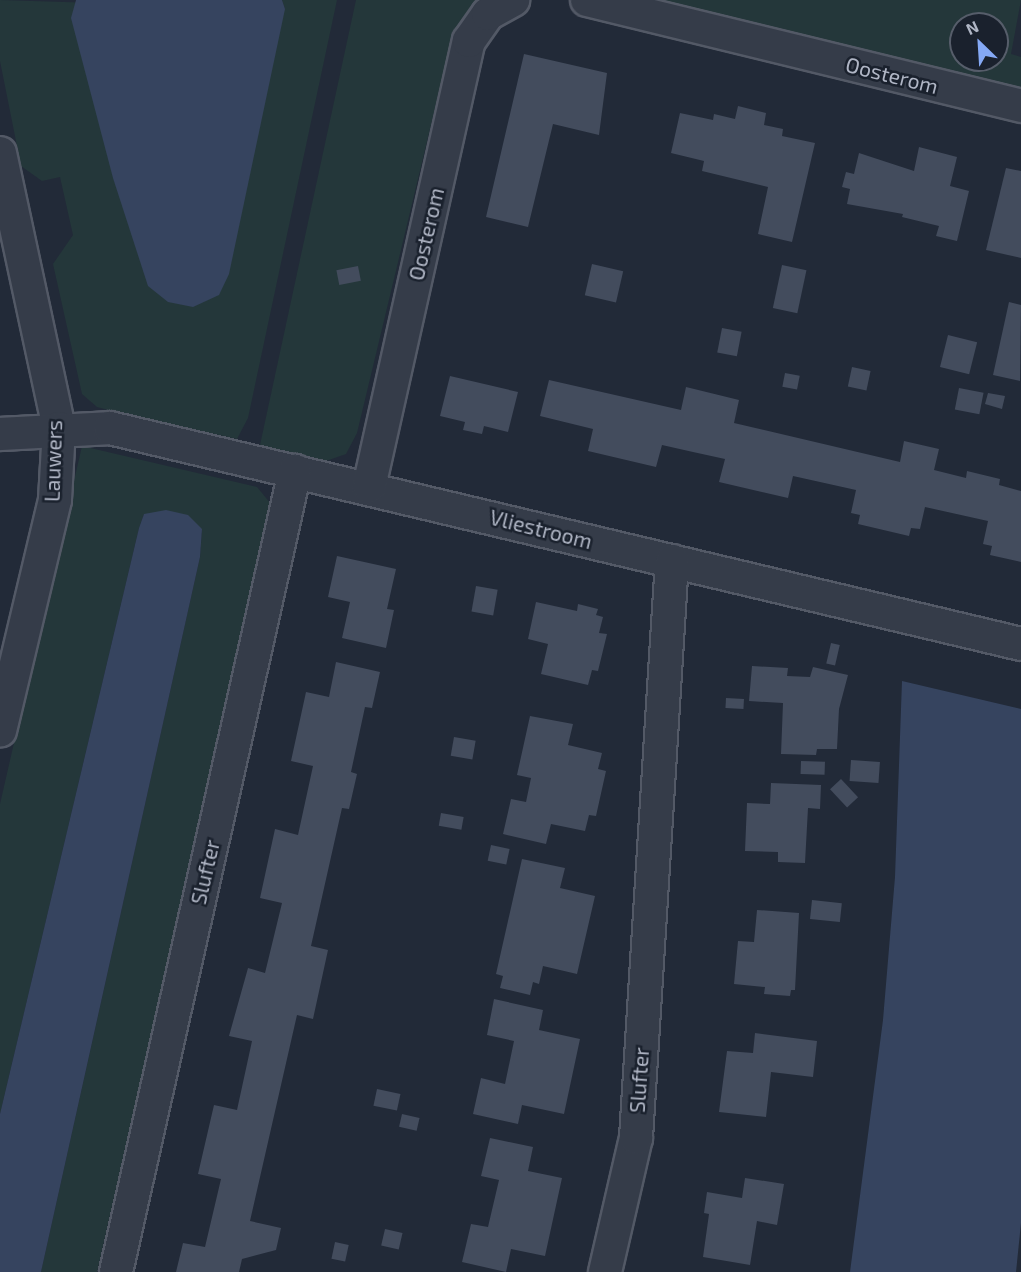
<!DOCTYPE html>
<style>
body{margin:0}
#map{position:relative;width:1021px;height:1272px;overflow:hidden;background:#222a38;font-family:"Exo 2",sans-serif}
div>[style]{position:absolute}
.green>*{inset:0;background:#24373a}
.water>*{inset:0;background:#36445f}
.building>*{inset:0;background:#434c5d;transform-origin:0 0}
.roads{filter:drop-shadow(2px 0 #535966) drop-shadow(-2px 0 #535966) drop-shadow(0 2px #535966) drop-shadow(0 -2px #535966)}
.minor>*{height:32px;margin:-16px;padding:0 16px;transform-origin:16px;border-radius:16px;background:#353c49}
span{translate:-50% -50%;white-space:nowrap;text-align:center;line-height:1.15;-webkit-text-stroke:5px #1a212d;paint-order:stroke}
.street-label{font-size:21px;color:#b0b6c5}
.north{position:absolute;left:949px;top:12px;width:60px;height:60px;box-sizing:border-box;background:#1a212d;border:2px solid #565d6a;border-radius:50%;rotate:335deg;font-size:16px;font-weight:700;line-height:24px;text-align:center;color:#b0b6c5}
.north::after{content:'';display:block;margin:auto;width:21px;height:27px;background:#85a9f5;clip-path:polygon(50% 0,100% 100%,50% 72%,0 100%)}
</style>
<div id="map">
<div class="green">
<div style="clip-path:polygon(0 0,285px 9px,282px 0,337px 0,248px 418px,237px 439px,112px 411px,97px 407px,82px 394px,53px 264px,73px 235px,60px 177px,42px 181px,21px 166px,0 61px)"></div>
<div style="clip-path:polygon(356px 0,475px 0,453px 33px,357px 433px,346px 454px,326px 461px,260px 445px)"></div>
<div style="clip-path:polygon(evenodd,651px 0,1021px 0,1011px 54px,1021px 57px,1021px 88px,651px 0,961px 24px,997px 24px,997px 60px,961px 60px,961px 24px)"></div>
<div style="clip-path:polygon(82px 446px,257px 487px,271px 504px,97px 1272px,41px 1272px,200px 557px,202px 529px,144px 514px,139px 528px,0 1114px,0 804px)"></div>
</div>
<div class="water">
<div style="clip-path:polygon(76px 0,282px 0,285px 9px,229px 274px,219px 295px,193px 307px,168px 302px,148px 286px,113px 178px,71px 18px)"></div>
<div style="clip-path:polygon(166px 510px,188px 515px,202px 529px,200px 557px,41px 1272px,0 1272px,0 1114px,139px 528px,144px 514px)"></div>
<div style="clip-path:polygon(902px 681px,1021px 709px,1021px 1223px,1016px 1272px,850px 1272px,883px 1020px,895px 877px)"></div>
</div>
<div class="building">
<div style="clip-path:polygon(524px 54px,607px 73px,599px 135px,553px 124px,528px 227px,486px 217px)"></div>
<div style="clip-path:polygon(738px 106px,766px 113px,764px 125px,783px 129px,782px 136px,815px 143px,792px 242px,758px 234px,768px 187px,702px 171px,704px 161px,671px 153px,680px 113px,713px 120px,714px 114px,735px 119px)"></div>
<div style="clip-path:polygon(919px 147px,957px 157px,950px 186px,969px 191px,957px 241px,936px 236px,939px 226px,902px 217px,903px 214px,847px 204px,850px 189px,842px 187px,846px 172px,854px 174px,859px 153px,914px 171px)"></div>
<div style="clip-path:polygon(1006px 168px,1021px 171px,1021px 258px,986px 250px)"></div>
<div style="left:592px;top:264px;width:32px;height:32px;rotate:13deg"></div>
<div style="left:782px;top:265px;width:25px;height:44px;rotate:12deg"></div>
<div style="left:358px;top:266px;width:15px;height:22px;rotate:79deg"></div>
<div style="clip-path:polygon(1009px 302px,1021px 305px,1020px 381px,993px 375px)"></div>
<div style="left:722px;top:328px;width:20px;height:25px;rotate:11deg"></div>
<div style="left:948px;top:335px;width:30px;height:33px;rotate:14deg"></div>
<div style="left:852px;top:367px;width:19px;height:20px;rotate:12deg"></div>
<div style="left:785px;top:373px;width:15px;height:14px;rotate:11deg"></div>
<div style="clip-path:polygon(450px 376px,518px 392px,508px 432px,484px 426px,482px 434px,463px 430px,465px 422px,440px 416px)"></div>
<div style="clip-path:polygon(549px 380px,681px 410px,686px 387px,739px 400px,734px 423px,900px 462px,904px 441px,939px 449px,934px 470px,966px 478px,967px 471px,1000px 479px,999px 485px,1021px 491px,1021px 562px,990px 555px,992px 546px,983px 544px,988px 521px,925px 507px,920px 529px,911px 528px,909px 536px,858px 524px,860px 515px,851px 513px,856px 490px,793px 476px,788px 498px,719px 482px,725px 459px,693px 452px,662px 445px,656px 467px,588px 451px,593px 429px,540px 416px)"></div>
<div style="left:959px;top:388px;width:25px;height:22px;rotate:11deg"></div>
<div style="clip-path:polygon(988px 393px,1005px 396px,1002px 409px,985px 404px)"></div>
<div style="clip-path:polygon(337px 556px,396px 569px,387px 609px,394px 610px,386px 648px,342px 638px,350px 602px,328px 597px)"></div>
<div style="left:476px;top:586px;width:22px;height:26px;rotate:10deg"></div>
<div style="clip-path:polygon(536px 602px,577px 611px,578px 604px,598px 609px,596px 615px,603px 617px,599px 633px,607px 634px,598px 671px,592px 670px,588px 685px,541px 674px,548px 644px,528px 639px)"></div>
<div style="left:831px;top:643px;width:9px;height:21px;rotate:13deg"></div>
<div style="clip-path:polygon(336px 662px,380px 672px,372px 708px,365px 707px,351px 772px,357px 774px,349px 809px,342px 808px,311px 946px,328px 950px,313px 1019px,297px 1015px,250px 1221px,281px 1228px,276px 1250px,242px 1259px,239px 1272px,176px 1272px,183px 1243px,205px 1247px,221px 1179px,198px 1174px,214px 1105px,237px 1110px,252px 1041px,229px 1036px,248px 968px,265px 973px,282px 903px,260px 898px,275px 829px,298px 835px,313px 766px,291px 761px,306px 692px,329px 697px)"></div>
<div style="clip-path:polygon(752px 666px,788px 668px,787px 676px,810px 677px,813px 667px,848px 675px,839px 709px,837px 749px,817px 749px,816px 755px,781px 754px,783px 703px,749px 701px)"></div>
<div style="left:726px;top:698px;width:18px;height:10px;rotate:3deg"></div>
<div style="clip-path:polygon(530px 716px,573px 724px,568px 745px,602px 753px,598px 769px,606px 771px,596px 816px,589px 815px,585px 831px,551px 824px,546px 844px,503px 834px,511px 799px,526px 802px,531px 778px,517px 775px)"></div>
<div style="left:454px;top:737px;width:22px;height:19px;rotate:10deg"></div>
<div style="left:851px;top:760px;width:29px;height:21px;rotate:4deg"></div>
<div style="left:801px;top:761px;width:24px;height:13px;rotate:2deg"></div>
<div style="left:841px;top:779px;width:25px;height:15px;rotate:47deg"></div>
<div style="clip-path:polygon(771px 783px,821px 785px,820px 809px,808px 808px,805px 863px,778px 862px,778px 852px,745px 851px,747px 803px,770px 804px)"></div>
<div style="left:441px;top:813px;width:23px;height:13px;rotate:10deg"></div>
<div style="left:491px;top:845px;width:19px;height:16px;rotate:12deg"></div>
<div style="clip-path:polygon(522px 859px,565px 868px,560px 888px,595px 896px,577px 974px,543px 966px,539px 984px,533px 982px,530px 995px,500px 988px,503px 976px,496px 974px)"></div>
<div style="left:812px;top:900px;width:30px;height:19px;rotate:6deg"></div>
<div style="clip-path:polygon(757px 910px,799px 913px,795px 990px,791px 990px,790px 996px,764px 994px,765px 987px,734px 984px,738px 941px,754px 942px)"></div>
<div style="clip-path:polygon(494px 999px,543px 1010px,539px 1030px,580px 1039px,564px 1114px,522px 1105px,518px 1124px,473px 1114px,481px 1078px,505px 1084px,514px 1041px,487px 1035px)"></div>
<div style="clip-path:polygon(755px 1033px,817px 1041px,813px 1077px,771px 1072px,766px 1117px,719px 1112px,727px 1051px,753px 1053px)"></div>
<div style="left:377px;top:1089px;width:24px;height:17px;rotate:12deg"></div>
<div style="left:402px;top:1114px;width:18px;height:13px;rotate:13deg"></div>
<div style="clip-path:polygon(490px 1138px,533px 1147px,528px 1171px,562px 1178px,545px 1256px,511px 1249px,506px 1272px,462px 1262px,471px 1224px,488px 1227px,499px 1180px,481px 1176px)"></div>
<div style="clip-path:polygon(745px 1178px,784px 1184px,777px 1225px,757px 1221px,750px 1265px,703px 1257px,709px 1214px,704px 1213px,707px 1192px,742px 1198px)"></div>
<div style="left:385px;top:1229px;width:18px;height:17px;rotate:13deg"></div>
<div style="left:335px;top:1242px;width:14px;height:17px;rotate:12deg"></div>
</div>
<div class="roads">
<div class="minor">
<div style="left:587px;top:0;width:447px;rotate:13.7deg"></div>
<div style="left:0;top:153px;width:281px;rotate:77.9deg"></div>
<div style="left:59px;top:428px;width:72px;rotate:93.2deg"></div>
<div style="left:55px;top:500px;width:237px;rotate:103.4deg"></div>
<div style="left:0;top:434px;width:110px;rotate:-3.1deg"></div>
<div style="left:110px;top:428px;width:936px;rotate:13.34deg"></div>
<div style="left:369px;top:487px;width:457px;rotate:-77.4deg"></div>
<div style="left:469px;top:41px;width:33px;rotate:-55deg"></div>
<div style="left:488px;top:14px;width:29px;rotate:-29deg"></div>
<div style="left:116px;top:1272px;width:821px;rotate:-77.4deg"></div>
<div style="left:605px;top:1272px;width:138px;rotate:-77deg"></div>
<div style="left:636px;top:1138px;width:578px;rotate:-86.43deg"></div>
</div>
</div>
<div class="street-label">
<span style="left:892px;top:75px;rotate:14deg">Oosterom</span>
<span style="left:426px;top:234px;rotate:-77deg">Oosterom</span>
<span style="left:53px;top:461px;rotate:-88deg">Lauwers</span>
<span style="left:541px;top:529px;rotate:14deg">Vliestroom</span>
<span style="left:205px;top:872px;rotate:-77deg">Slufter</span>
<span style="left:639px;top:1080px;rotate:-86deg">Slufter</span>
</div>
<div class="north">N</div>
</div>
